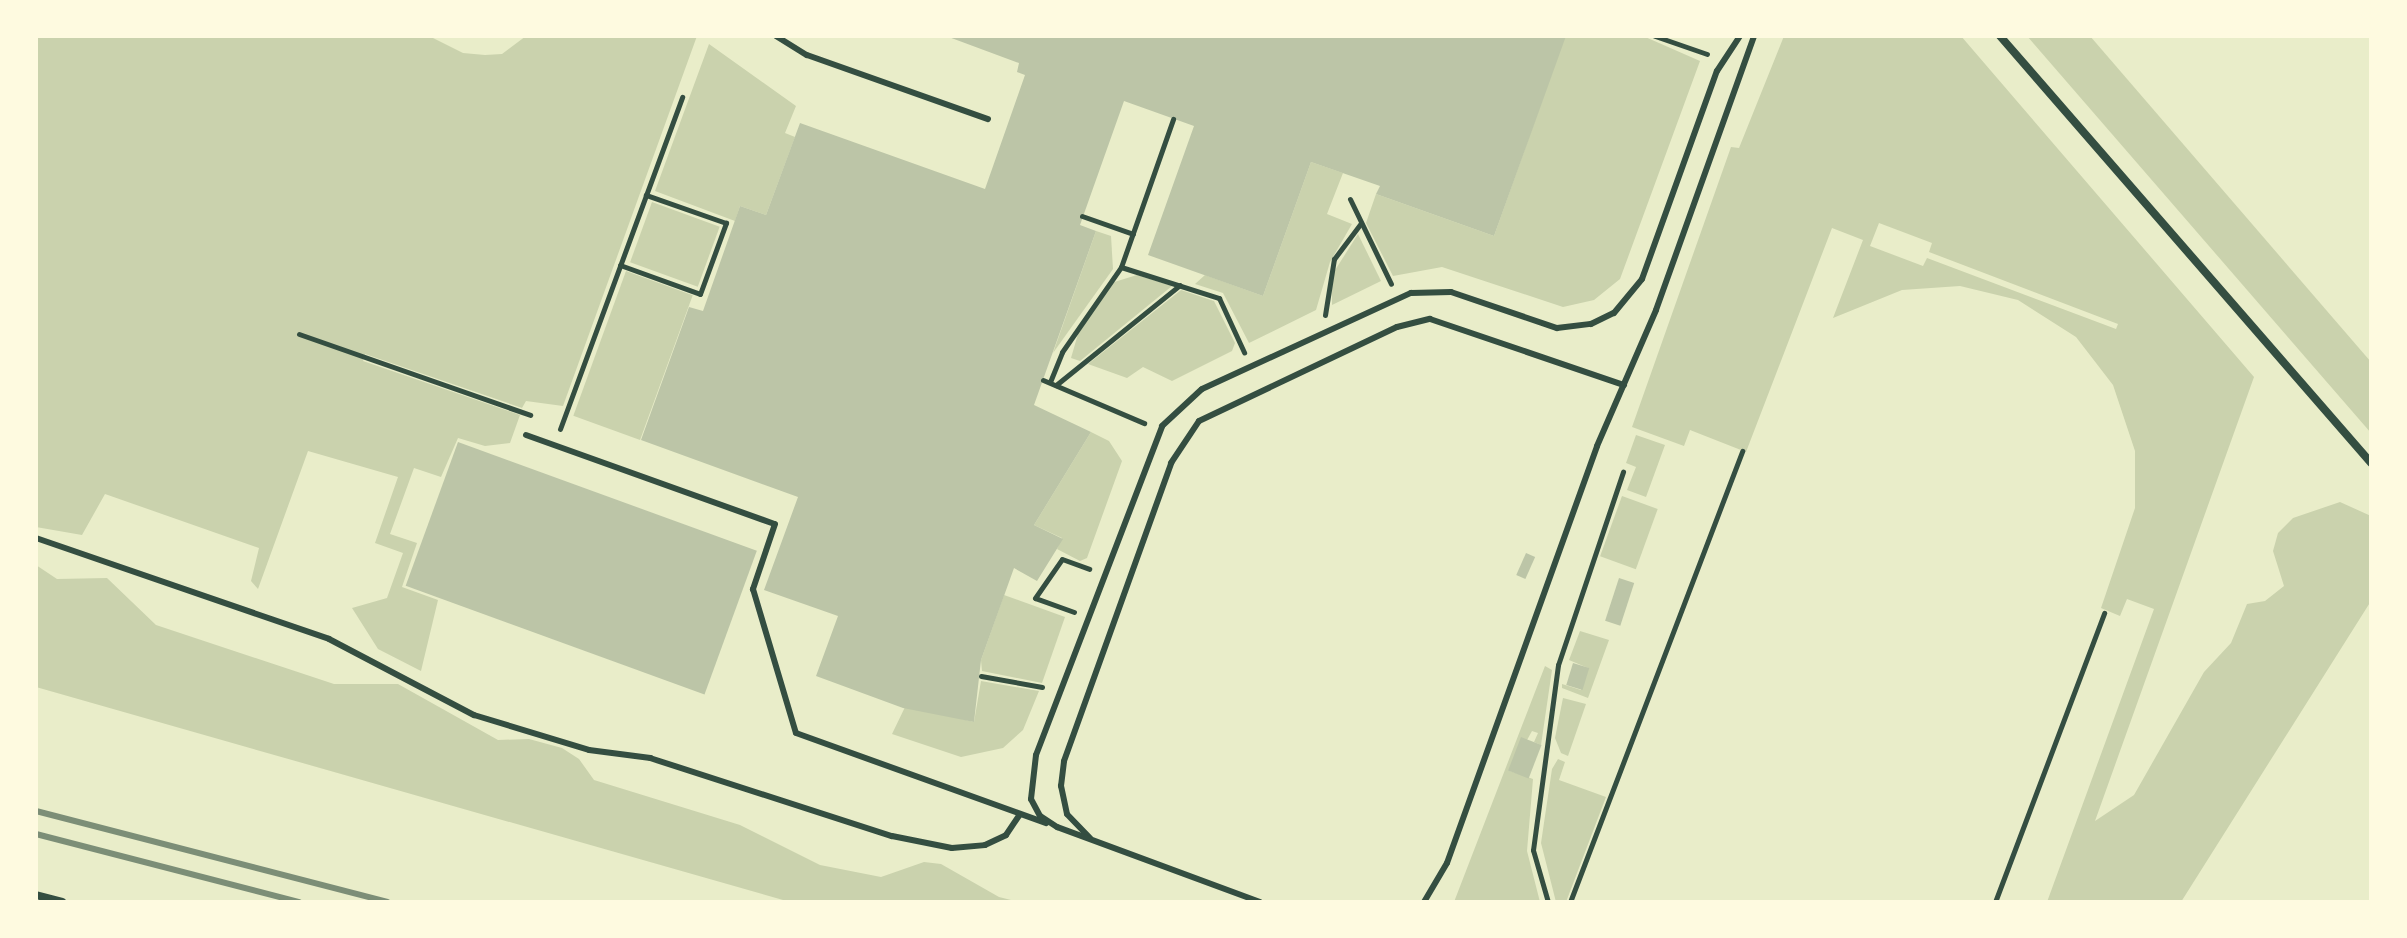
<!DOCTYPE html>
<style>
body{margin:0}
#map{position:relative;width:2407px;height:938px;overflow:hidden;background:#e9edc9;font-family:"Open Sans",sans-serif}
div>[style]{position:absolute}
.green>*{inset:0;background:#cad2ad;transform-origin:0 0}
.building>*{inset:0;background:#bcc5a7;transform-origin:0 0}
.path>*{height:5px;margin:-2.5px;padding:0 2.5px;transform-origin:2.5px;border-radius:2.5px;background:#344e41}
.service>*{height:6px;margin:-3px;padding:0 3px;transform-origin:3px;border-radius:3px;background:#344e41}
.minor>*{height:8px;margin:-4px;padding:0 4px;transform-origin:4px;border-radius:4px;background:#344e41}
.rail>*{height:6px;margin:-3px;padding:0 3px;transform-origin:3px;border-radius:3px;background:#7c8e77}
span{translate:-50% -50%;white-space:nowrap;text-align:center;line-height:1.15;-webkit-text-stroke:6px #fefae0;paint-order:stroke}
.frame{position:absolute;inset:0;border:38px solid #fefae0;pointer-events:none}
</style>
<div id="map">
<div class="green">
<div style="clip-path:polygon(36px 36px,429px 36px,463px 53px,485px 55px,502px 54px,526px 36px,697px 36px,563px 406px,526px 401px,522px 408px,365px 354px,363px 361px,520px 415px,510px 443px,485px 446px,458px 438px,441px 477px,414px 468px,390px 534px,417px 543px,402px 587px,438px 600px,421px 671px,378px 649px,352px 608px,387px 598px,403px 553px,375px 543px,398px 477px,308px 451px,258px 589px,251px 581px,259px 548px,105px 494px,82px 535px,36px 527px)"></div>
<div style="clip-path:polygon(1565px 36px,1643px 36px,1700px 61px,1620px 279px,1594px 300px,1563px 307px,1442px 267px,1393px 276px,1366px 223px,1376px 194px,1494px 236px)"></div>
<div style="clip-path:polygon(evenodd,1784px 36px,1961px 36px,2254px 377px,2095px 821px,2134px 795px,2204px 672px,2231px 643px,2247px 604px,2265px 601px,2284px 586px,2273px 551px,2278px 533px,2293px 518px,2340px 502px,2371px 516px,2371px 601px,2181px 902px,2047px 902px,2154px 609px,2127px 599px,2120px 616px,2101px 608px,2135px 508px,2135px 451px,2113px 385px,2076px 337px,2018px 300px,1960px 286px,1902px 290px,1833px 318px,1863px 240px,1832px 228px,1746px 452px,1690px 430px,1684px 446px,1632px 427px,1731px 147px,1739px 148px,1784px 36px,1879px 223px,1932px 243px,1929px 252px,2118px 324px,2116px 329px,1927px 258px,1923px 266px,1870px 246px,1879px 223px)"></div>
<div style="clip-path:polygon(2027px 36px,2090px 36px,2371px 362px,2371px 433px)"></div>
<div style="clip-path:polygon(709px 44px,796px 106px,785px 133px,795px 137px,766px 215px,740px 206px,735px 221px,655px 191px)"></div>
<div style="clip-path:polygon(1311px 162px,1343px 173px,1327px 214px,1352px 224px,1330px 262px,1316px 310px,1249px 343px,1223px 293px,1195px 284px,1205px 275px,1263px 296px)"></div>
<div style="left:652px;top:202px;width:72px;height:64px;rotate:20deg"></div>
<div style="clip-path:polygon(1096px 231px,1111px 236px,1113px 269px,1053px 353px)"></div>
<div style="clip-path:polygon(1358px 234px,1381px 281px,1332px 305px,1332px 275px)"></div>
<div style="left:626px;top:271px;width:71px;height:154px;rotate:20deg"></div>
<div style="clip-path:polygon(1137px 275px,1172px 286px,1080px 361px,1071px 358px,1078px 334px,1111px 283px)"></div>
<div style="clip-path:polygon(1181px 290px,1214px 301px,1235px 343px,1232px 351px,1172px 381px,1143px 367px,1127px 378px,1088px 364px)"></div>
<div style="clip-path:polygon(1091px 432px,1109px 441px,1122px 461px,1087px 558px,1080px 561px,1057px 549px,1062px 538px,1034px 525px)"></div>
<div style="clip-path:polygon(1636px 435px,1665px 445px,1646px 497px,1627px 490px,1636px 467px,1626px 463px)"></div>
<div style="left:1622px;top:496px;width:38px;height:64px;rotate:20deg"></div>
<div style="clip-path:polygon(36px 565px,57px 579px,107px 578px,156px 625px,334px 684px,398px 684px,498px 740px,529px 739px,562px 748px,579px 759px,594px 780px,740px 825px,820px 865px,881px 877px,924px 862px,941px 864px,999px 897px,1019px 902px,790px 902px,36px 687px)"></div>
<div style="clip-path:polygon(1004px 595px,1065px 617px,1042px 683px,982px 671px,981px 660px)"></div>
<div style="clip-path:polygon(1580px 631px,1609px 640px,1588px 698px,1562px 688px,1562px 684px,1581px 690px,1588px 668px,1569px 660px)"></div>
<div style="clip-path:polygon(1545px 666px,1552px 670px,1541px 745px,1534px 742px,1538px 733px,1532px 731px,1510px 771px,1533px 779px,1527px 851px,1540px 902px,1454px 902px)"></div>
<div style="clip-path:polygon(981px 681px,1039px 691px,1023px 730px,1003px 748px,961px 757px,892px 734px,906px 705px,974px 722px)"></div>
<div style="clip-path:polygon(1563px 698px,1586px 704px,1568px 756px,1561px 753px,1555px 738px)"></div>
<div style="clip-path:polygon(1558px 759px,1565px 762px,1559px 780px,1606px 797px,1566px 902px,1556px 902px,1541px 843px,1552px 769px)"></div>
</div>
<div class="building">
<div style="clip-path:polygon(946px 36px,1566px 36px,1494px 236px,1376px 194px,1380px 186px,1311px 162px,1263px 296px,1148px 255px,1194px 126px,1124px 101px,1080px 225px,1096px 231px,1034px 405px,1091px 432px,1034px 525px,1063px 539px,1037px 581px,1014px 568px,981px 660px,974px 722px,903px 708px,816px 676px,838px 616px,764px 590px,798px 497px,641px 440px,689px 307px,703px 311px,740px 206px,766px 215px,800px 123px,985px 189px,1025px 75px,1017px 72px,1019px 63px)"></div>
<div style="left:458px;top:442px;width:318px;height:153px;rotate:20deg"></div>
<div style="left:1526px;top:553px;width:10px;height:24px;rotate:24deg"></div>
<div style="left:1619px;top:578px;width:16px;height:45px;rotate:18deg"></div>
<div style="left:1573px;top:663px;width:17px;height:23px;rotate:17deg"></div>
<div style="left:1521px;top:737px;width:22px;height:36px;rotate:21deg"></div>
</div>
<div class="path">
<div style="left:1655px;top:36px;width:55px;rotate:19.1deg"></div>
<div style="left:1350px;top:199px;width:94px;rotate:64.2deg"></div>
<div style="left:1082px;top:216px;width:54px;rotate:19.4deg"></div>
<div style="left:620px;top:265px;width:85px;rotate:19.9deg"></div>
<div style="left:700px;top:294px;width:76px;rotate:-69.9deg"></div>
<div style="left:726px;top:223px;width:85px;rotate:-160.7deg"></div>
<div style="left:1121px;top:267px;width:157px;rotate:-70.6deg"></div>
<div style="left:1325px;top:315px;width:57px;rotate:-80.9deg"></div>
<div style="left:1334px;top:259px;width:45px;rotate:-53.1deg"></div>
<div style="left:299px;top:334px;width:245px;rotate:19.3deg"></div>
<div style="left:1043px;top:380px;width:110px;rotate:23.1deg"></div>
<div style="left:1050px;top:382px;width:32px;rotate:-68deg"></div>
<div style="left:1062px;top:352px;width:103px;rotate:-55.2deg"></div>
<div style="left:1121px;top:267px;width:103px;rotate:17.6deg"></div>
<div style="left:1219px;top:298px;width:60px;rotate:65.2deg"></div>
<div style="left:1056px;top:385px;width:159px;rotate:-38.9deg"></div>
<div style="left:560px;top:429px;width:354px;rotate:-69.8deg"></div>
<div style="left:1074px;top:612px;width:41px;rotate:-160.3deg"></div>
<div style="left:1035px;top:598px;width:47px;rotate:-55.3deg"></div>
<div style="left:1062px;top:559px;width:29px;rotate:20deg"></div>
<div style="left:981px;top:676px;width:62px;rotate:10.2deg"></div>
<div style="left:1548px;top:902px;width:54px;rotate:-106.1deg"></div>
<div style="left:1533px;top:850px;width:187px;rotate:-82.3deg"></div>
<div style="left:1558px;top:665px;width:204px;rotate:-71.4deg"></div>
<div style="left:1570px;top:902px;width:483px;rotate:-69.1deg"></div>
<div style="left:1995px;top:902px;width:309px;rotate:-69.3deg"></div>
</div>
<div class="service">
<div style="left:776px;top:36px;width:36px;rotate:32deg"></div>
<div style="left:807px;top:55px;width:192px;rotate:19.5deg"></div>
<div style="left:526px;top:435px;width:264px;rotate:19.7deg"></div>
<div style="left:775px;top:524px;width:69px;rotate:108.7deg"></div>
<div style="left:753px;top:589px;width:150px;rotate:73.4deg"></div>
<div style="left:796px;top:733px;width:266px;rotate:19.8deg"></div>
<div style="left:36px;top:538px;width:310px;rotate:19deg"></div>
<div style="left:329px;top:639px;width:164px;rotate:27.7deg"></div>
<div style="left:474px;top:715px;width:120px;rotate:16.9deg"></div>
<div style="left:589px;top:750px;width:62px;rotate:7.5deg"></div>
<div style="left:650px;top:758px;width:254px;rotate:17.9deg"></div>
<div style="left:892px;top:836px;width:61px;rotate:11.3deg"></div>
<div style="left:952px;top:848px;width:33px;rotate:-5deg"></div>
<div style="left:985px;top:845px;width:23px;rotate:-25deg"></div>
<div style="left:1006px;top:835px;width:25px;rotate:-56deg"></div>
<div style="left:1090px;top:838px;width:33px;rotate:-134deg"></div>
<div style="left:1067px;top:814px;width:29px;rotate:-102deg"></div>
<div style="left:1061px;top:786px;width:25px;rotate:-83deg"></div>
<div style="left:1064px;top:761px;width:317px;rotate:-70.2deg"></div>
<div style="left:1171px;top:463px;width:50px;rotate:-56.3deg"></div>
<div style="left:1199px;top:421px;width:219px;rotate:-25.4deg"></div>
<div style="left:1397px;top:327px;width:34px;rotate:-14deg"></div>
<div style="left:1430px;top:319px;width:205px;rotate:18.8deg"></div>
<div style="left:1260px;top:902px;width:216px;rotate:-159.7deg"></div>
<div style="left:1057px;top:827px;width:20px;rotate:-147deg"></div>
<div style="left:1040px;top:816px;width:19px;rotate:-118deg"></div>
<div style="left:1031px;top:799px;width:44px;rotate:-83.5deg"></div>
<div style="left:1036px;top:755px;width:352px;rotate:-69deg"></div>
<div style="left:1162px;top:426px;width:54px;rotate:-42.8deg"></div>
<div style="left:1202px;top:389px;width:230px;rotate:-24.7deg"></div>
<div style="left:1411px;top:293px;width:40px;rotate:-1.4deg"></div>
<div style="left:1451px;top:292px;width:112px;rotate:18.8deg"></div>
<div style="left:1557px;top:328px;width:34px;rotate:-7deg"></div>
<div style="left:1591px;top:324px;width:25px;rotate:-26deg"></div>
<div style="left:1614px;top:313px;width:44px;rotate:-50.5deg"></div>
<div style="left:1642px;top:279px;width:221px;rotate:-70.2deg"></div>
<div style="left:1717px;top:71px;width:42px;rotate:-56.7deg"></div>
<div style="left:1424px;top:902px;width:45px;rotate:-59.5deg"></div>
<div style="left:1447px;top:863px;width:443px;rotate:-70.2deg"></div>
<div style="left:1597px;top:446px;width:148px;rotate:-66.5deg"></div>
<div style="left:1656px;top:310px;width:291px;rotate:-70.3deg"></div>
</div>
<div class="minor">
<div style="left:2000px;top:36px;width:566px;rotate:49.01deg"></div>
<div style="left:36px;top:895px;width:27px;rotate:15deg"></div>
</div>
<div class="rail">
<div style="left:36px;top:811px;width:363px;rotate:14.5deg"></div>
<div style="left:36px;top:834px;width:272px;rotate:14.5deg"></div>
</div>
<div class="frame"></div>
</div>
